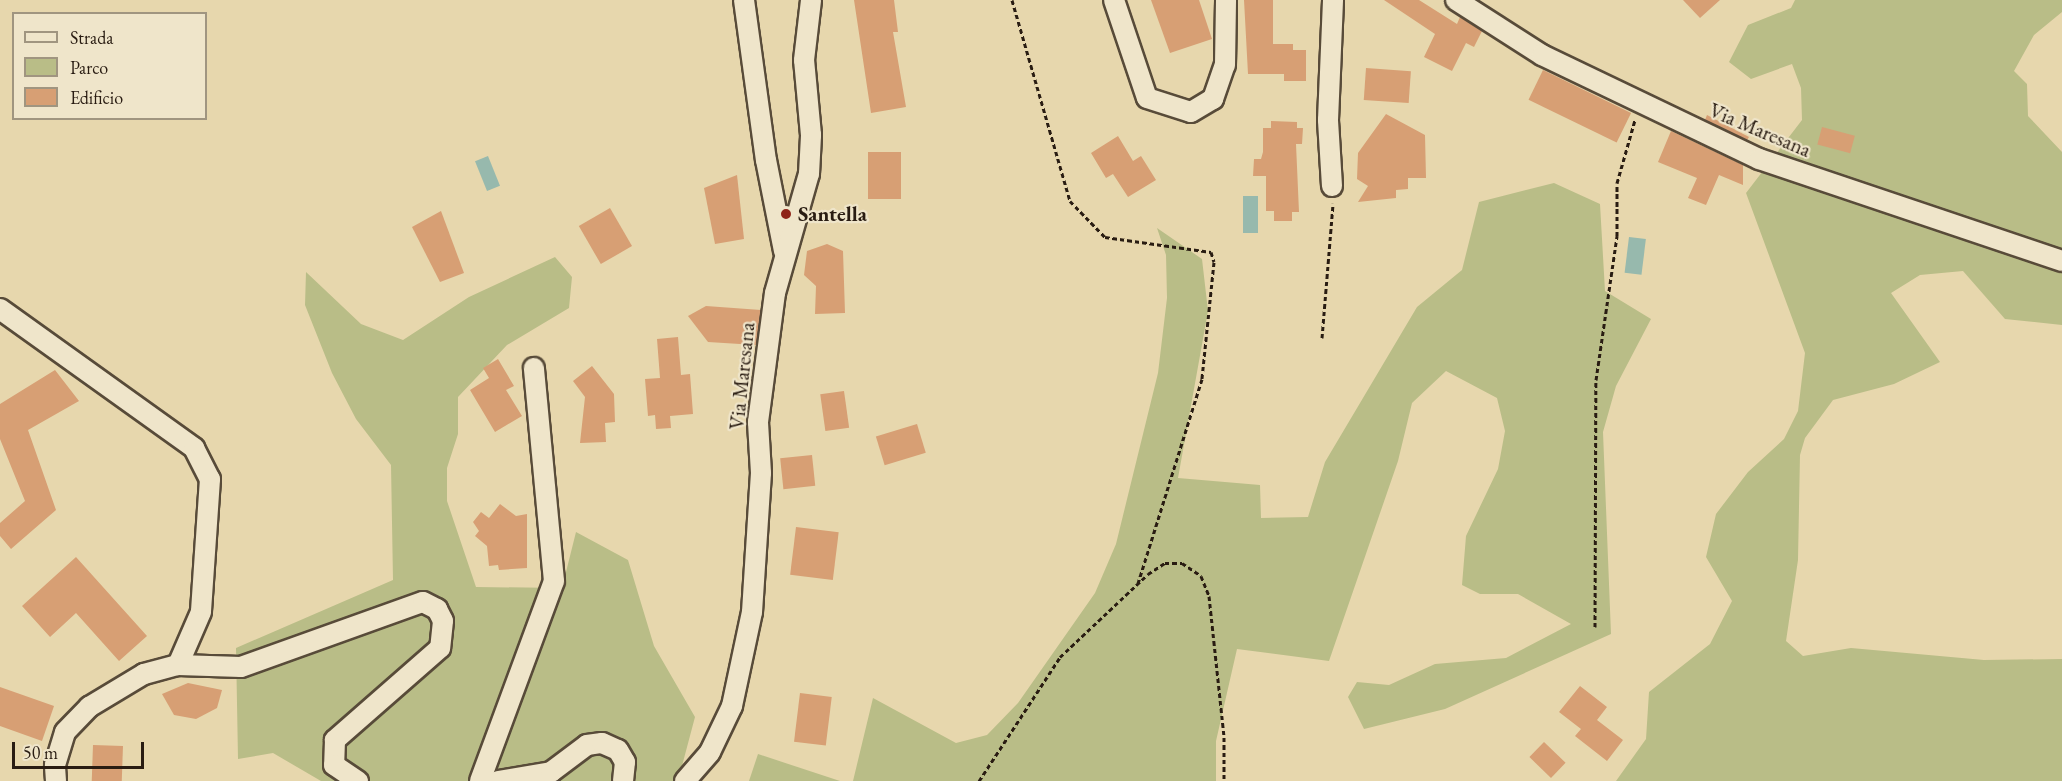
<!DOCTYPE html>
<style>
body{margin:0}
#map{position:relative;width:2062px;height:781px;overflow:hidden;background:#e7d7ad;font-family:"EB Garamond",serif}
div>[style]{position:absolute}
.green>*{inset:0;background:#b9bd87}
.water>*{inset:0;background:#97b9ad;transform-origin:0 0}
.building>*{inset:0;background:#d79f74;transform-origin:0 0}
.path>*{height:3px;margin-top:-1.5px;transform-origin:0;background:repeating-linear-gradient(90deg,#291c12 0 4.5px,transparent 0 7.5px)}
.roads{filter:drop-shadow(2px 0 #584b39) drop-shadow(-2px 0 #584b39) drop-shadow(0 2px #584b39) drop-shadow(0 -2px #584b39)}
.minor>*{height:20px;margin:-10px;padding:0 10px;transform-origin:10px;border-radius:10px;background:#efe5ca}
.dots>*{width:16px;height:16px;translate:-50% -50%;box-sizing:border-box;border:3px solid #efe5ca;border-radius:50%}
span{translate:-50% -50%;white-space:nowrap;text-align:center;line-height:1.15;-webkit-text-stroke:4.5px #efe5ca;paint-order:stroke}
.street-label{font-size:21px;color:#291c12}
.poi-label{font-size:21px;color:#291c12;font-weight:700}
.left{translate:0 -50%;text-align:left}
.legend{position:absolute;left:12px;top:12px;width:195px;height:108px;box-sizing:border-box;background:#efe5ca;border:2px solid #a09580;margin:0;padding:8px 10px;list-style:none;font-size:18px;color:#291c12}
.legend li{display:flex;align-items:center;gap:12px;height:30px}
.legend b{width:30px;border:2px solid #a09580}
.scale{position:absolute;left:12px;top:742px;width:132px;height:27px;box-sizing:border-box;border:3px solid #291c12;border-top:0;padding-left:8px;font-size:18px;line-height:21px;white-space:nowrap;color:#291c12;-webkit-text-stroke:4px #efe5ca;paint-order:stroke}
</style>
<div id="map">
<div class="green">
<div style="clip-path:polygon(1795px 0,2062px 0,2062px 12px,2034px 35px,2014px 71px,2027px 84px,2028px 116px,2062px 152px,2062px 325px,2005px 319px,1963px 271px,1920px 275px,1891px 293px,1940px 362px,1894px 384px,1833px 400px,1805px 438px,1800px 455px,1798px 560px,1786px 641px,1803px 656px,1851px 648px,1984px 660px,2062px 659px,2062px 781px,1616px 781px,1646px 739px,1649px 692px,1710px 644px,1732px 601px,1706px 557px,1716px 514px,1748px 472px,1784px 439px,1798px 411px,1805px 353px,1746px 193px,1802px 120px,1801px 88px,1792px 64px,1751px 79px,1729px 62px,1748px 25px,1791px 8px)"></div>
<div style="clip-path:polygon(1554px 183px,1600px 204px,1605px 291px,1651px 319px,1616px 386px,1603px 432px,1611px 634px,1445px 709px,1364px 729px,1348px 697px,1357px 682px,1389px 685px,1435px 664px,1506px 658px,1571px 624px,1518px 594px,1480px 594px,1462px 585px,1466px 536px,1498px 469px,1505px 431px,1497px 398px,1446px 371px,1412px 403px,1398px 461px,1329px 661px,1237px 649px,1216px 741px,1216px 781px,853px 781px,873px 698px,956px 743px,987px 735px,1018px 703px,1095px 593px,1116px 544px,1158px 373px,1167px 298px,1166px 255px,1157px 228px,1202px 259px,1208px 311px,1178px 478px,1260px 485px,1261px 518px,1308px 517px,1325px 462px,1417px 307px,1462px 270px,1479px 202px)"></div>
<div style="clip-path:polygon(555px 257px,572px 277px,569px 308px,507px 345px,458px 397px,458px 434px,447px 468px,447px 501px,476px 587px,562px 588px,576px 532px,628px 560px,654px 646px,695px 717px,678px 781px,321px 781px,273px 753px,238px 759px,236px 648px,393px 580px,391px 465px,356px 419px,332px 373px,305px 305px,306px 272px,361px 324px,403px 340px,469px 297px)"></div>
<div style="clip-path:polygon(758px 754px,840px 781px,749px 781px)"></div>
</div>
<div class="water">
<div style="left:488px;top:156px;width:32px;height:14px;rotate:68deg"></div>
<div style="left:1258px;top:196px;width:37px;height:15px;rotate:90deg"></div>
<div style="left:1629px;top:237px;width:17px;height:36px;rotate:7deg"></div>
</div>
<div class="building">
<div style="clip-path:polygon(854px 0,894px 0,898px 32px,893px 32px,906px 107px,871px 113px)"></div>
<div style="clip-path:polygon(1151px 0,1199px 0,1212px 39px,1170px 53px)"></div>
<div style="clip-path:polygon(1244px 0,1273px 0,1273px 44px,1293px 44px,1293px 50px,1306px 50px,1306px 81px,1284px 81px,1284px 74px,1248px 74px)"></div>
<div style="clip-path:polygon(1384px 0,1419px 0,1457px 24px,1460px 17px,1482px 31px,1474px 47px,1466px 43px,1452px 71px,1424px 57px,1435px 34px)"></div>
<div style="clip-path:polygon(1683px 0,1720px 0,1700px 18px)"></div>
<div style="left:1366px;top:68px;width:45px;height:32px;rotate:4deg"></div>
<div style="left:1543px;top:70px;width:98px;height:33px;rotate:26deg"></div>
<div style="clip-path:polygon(1386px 114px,1425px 135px,1426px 178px,1408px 178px,1408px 189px,1396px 190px,1396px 198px,1358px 202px,1368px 186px,1357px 179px,1358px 153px)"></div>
<div style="clip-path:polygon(1707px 115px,1749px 137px,1747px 140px,1705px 120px)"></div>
<div style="clip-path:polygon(1271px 121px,1297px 122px,1297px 128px,1303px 128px,1302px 144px,1296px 144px,1299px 212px,1292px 212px,1292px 221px,1274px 221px,1274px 211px,1266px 211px,1266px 176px,1253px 176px,1254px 159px,1261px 159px,1263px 152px,1263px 128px,1271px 128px)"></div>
<div style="left:1822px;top:127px;width:34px;height:18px;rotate:15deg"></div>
<div style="clip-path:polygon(1671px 131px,1743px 165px,1743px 185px,1719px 175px,1706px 205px,1688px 198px,1697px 178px,1658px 162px)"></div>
<div style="clip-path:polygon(1118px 136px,1133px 161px,1141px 156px,1156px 180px,1128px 197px,1113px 174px,1106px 178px,1091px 153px)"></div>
<div style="left:868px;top:152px;width:33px;height:47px"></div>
<div style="clip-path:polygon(737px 175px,744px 239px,715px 244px,704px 188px)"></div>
<div style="left:610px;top:208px;width:44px;height:36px;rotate:60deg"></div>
<div style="clip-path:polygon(441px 211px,464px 273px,440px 282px,412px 227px)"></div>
<div style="clip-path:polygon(827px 244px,843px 251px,845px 313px,815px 314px,816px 286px,804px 275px,807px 251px)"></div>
<div style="clip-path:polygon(706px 306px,761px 310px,756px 345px,708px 342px,688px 316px)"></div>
<div style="clip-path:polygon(678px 337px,681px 375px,690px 374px,693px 414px,670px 416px,671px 428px,656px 429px,655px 415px,648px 416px,645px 379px,660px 378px,657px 339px)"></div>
<div style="clip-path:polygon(498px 359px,514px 386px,506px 390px,522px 416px,495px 432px,470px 390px,489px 378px,483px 368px)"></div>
<div style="clip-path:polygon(592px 366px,614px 394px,615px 422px,605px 423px,606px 442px,580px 443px,585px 397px,573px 381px)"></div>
<div style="clip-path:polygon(55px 370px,79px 401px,28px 430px,56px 510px,11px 549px,0 536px,0 523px,25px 501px,0 439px,0 404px)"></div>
<div style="left:844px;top:391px;width:37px;height:24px;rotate:82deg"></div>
<div style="left:917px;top:424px;width:30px;height:43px;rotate:73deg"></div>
<div style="left:812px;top:455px;width:31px;height:32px;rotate:84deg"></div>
<div style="clip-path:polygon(500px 504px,516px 516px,527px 514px,527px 568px,499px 570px,498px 565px,489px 566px,487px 546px,475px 536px,479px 531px,473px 522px,481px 512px,489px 518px)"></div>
<div style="left:796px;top:527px;width:43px;height:48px;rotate:7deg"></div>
<div style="clip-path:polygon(76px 557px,147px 636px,119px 661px,76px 613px,50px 637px,22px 606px)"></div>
<div style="clip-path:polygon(188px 683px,222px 690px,217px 708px,196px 719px,174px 715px,162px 694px)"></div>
<div style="clip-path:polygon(1580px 686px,1607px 707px,1597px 720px,1623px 740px,1607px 761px,1575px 736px,1581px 729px,1559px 712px)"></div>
<div style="clip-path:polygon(0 687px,54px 706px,42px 741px,0 726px)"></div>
<div style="left:800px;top:693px;width:32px;height:49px;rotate:7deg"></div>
<div style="left:1544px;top:742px;width:30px;height:21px;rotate:44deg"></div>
<div style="left:93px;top:745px;width:30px;height:36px;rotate:2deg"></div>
</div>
<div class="path">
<div style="left:1012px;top:0;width:209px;rotate:73.9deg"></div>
<div style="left:1070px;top:201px;width:50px;rotate:45.8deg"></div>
<div style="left:1105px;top:237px;width:107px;rotate:8.1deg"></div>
<div style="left:1211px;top:252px;width:10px;rotate:73deg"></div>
<div style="left:1214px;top:262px;width:118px;rotate:95.9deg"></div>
<div style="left:1202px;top:379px;width:214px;rotate:107.4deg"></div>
<div style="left:1322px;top:338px;width:135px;rotate:-85.3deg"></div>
<div style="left:1595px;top:627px;width:247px;rotate:-89.8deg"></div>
<div style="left:1596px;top:380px;width:146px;rotate:-81.7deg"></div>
<div style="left:1617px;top:236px;width:53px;rotate:-90deg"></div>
<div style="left:1617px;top:183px;width:66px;rotate:-74.1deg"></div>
<div style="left:979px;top:781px;width:148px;rotate:-56.8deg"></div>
<div style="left:1060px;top:657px;width:121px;rotate:-43.3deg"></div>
<div style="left:1148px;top:574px;width:20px;rotate:-33deg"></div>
<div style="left:1165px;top:563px;width:17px"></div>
<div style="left:1182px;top:563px;width:23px;rotate:34deg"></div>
<div style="left:1201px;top:576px;width:22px;rotate:68deg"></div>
<div style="left:1209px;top:596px;width:142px;rotate:83.9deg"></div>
<div style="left:1224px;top:737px;width:44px;rotate:90deg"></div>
</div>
<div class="roads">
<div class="minor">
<div style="left:744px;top:0;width:162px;rotate:82.2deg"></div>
<div style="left:766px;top:160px;width:93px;rotate:78.8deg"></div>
<div style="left:1114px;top:0;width:103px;rotate:71.4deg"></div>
<div style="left:1147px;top:98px;width:46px;rotate:17.7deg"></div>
<div style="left:1191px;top:112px;width:26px;rotate:-31deg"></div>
<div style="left:1213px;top:99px;width:36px;rotate:-71deg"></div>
<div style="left:1225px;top:65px;width:65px;rotate:-89.1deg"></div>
<div style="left:1456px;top:0;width:102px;rotate:32.6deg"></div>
<div style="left:1542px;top:55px;width:241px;rotate:25.6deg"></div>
<div style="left:1759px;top:159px;width:320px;rotate:18.6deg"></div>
<div style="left:1332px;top:186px;width:66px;rotate:-93.5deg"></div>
<div style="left:1328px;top:120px;width:120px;rotate:-87.6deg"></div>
<div style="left:0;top:309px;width:239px;rotate:35.6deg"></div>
<div style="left:194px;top:448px;width:35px;rotate:63deg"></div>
<div style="left:210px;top:479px;width:133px;rotate:93.9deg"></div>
<div style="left:201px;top:612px;width:58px;rotate:113.5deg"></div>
<div style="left:56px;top:781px;width:16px;rotate:-94deg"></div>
<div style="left:55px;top:765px;width:34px;rotate:-73deg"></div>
<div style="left:65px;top:732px;width:35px;rotate:-46deg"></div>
<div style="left:89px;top:707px;width:64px;rotate:-31deg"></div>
<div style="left:144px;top:674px;width:35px;rotate:-15deg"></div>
<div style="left:178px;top:665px;width:63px;rotate:1.8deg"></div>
<div style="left:241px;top:667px;width:193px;rotate:-19.7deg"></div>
<div style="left:423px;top:602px;width:16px;rotate:27deg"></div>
<div style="left:437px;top:609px;width:13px;rotate:63deg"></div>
<div style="left:443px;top:621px;width:27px;rotate:96deg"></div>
<div style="left:440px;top:648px;width:140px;rotate:138.8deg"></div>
<div style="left:335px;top:740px;width:25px;rotate:92deg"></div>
<div style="left:334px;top:765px;width:29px;rotate:34deg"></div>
<div style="left:480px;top:781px;width:213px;rotate:-69.7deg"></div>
<div style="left:554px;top:581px;width:214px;rotate:-95.4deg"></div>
<div style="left:498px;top:781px;width:54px;rotate:-9.6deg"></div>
<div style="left:551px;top:772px;width:45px;rotate:-36.9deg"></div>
<div style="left:587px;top:745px;width:15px;rotate:-8deg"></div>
<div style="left:602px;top:743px;width:17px;rotate:24deg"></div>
<div style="left:618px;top:750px;width:14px;rotate:60deg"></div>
<div style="left:625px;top:762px;width:19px;rotate:96deg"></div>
<div style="left:685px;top:781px;width:38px;rotate:-49deg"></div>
<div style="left:710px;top:752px;width:51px;rotate:-64.4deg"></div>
<div style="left:732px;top:706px;width:96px;rotate:-78deg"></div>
<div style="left:752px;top:612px;width:139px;rotate:-86.3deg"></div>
<div style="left:761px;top:473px;width:51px;rotate:-93.4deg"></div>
<div style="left:758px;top:422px;width:130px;rotate:-82.5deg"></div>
<div style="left:775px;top:293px;width:124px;rotate:-74.1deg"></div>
<div style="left:809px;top:174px;width:39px;rotate:-87deg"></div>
<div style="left:811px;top:135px;width:75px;rotate:-95.3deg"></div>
<div style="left:804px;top:60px;width:60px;rotate:-83.3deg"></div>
</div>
</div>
<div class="dots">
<div style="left:786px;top:214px;background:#8f2418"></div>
</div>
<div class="street-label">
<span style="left:1760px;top:130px;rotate:23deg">Via Maresana</span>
<span style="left:742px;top:376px;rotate:-84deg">Via Maresana</span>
</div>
<div class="poi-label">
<span class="left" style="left:798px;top:214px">Santella</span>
</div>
<ul class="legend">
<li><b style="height:8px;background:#efe5ca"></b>Strada</li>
<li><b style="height:16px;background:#b9bd87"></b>Parco</li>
<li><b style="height:16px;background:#d79f74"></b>Edificio</li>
</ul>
<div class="scale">50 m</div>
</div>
